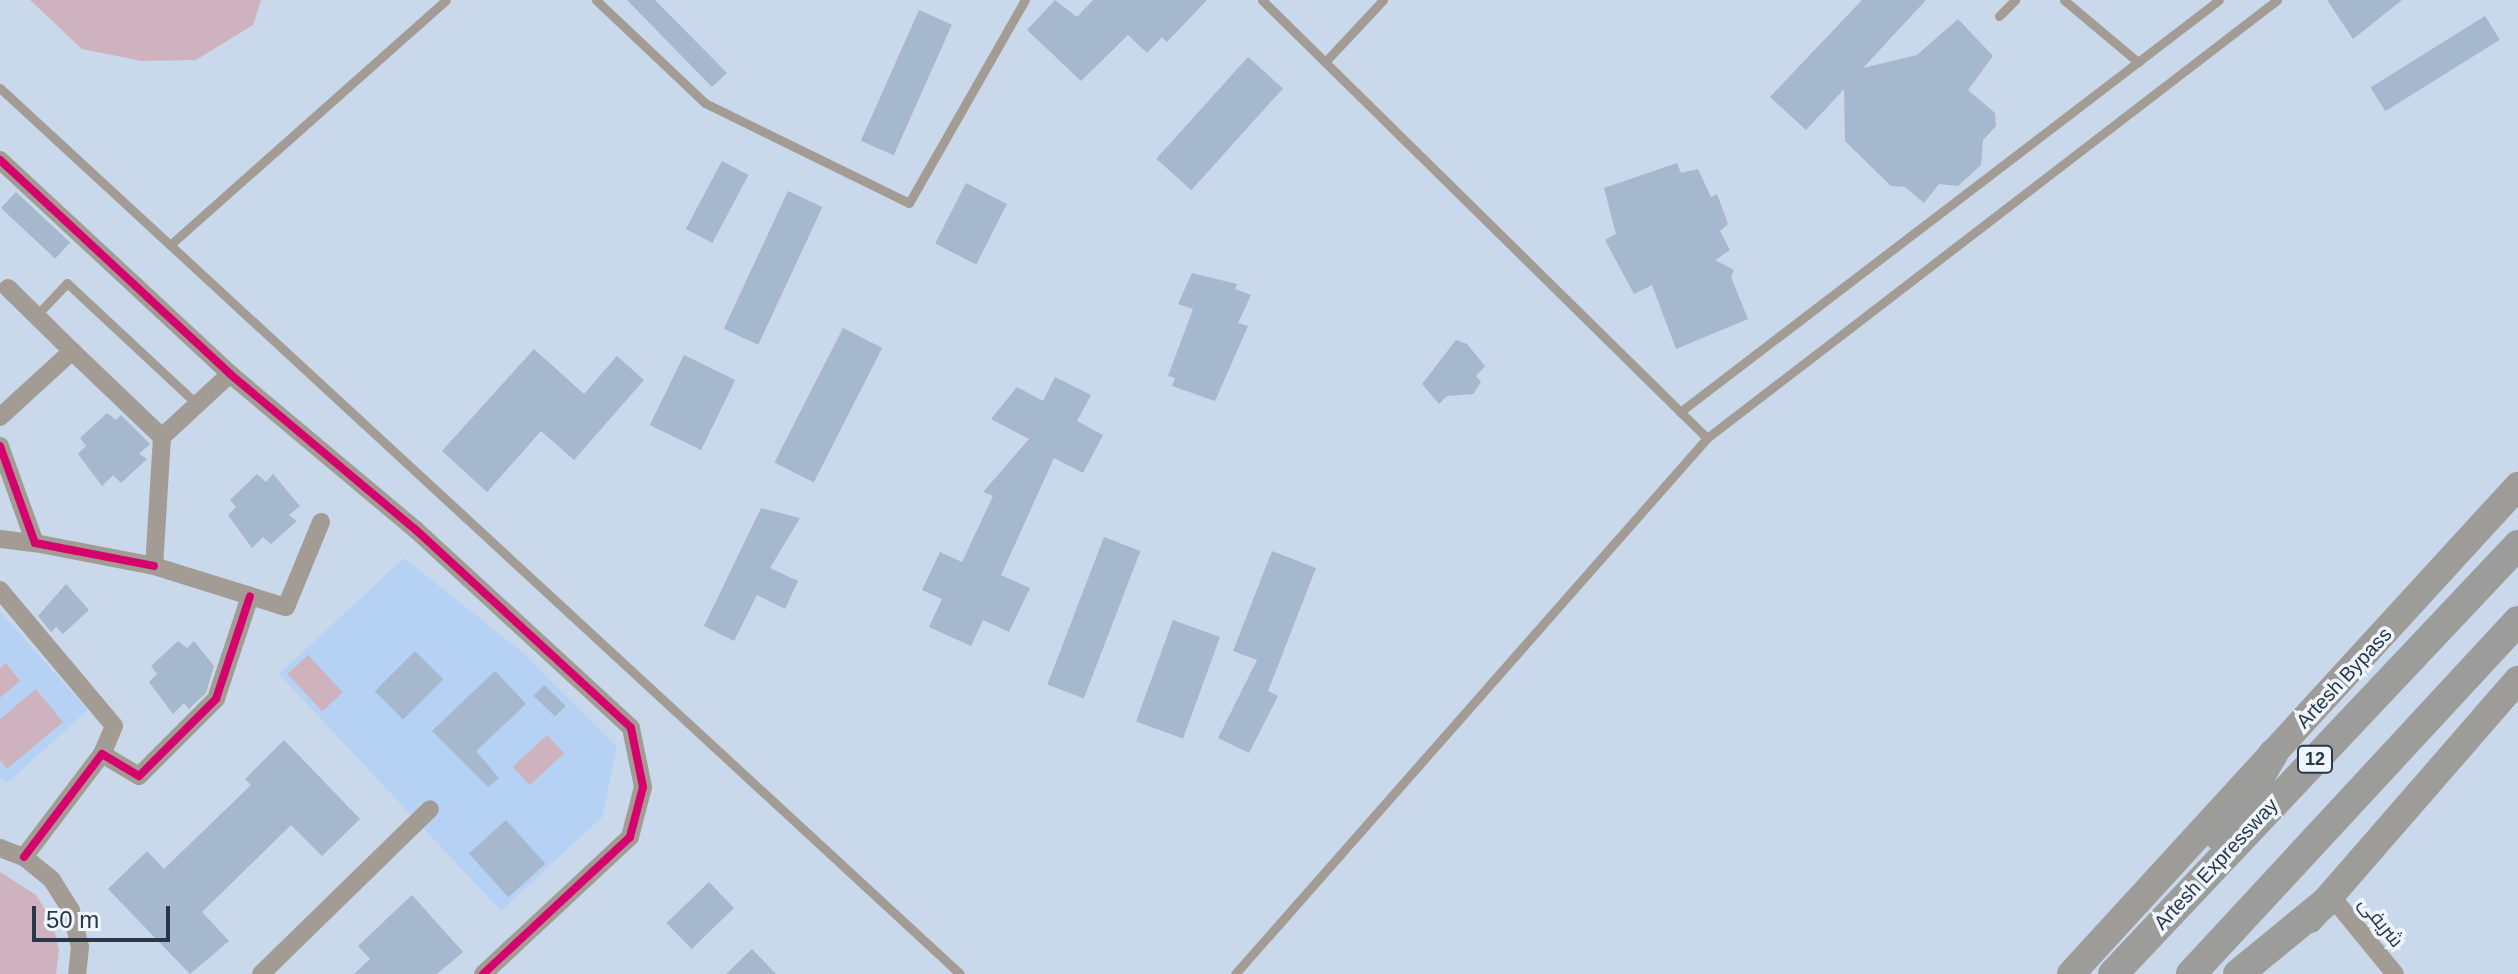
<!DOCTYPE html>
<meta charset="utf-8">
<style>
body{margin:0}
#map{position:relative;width:2518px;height:974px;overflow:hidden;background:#c9d8eb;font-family:Helvetica,Cairo,sans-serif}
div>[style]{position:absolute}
.built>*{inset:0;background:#b5d2f5}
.green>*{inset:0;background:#ceb3be;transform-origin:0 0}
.building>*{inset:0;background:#a5b8ce;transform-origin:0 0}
.service>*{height:9px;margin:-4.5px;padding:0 4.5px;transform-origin:4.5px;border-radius:4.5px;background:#a29c95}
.minor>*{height:18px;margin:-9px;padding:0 9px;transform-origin:9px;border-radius:9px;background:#a29c95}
.primary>*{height:28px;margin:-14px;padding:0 14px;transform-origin:14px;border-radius:14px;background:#9e9c99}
.trunk>*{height:30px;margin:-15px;padding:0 15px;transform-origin:15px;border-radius:15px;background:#9c9c9a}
.cycleway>*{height:8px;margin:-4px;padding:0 4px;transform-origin:4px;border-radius:4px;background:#d6006c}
span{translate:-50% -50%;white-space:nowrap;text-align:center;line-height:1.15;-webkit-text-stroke:7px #eff6ff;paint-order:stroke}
.shield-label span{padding:2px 6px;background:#eff6ff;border:2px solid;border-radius:6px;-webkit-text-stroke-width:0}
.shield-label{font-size:18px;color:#293748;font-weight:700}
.street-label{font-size:20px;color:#293748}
.scale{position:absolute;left:32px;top:906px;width:138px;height:36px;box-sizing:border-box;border:4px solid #293748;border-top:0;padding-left:10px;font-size:24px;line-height:28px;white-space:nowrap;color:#293748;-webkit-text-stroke:6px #eff6ff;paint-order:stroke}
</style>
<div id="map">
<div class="built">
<div style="clip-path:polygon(404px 558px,522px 652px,617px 747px,602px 817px,501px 911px,279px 674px)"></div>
<div style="clip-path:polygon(0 612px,88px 710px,6px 784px,0 777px)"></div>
</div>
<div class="green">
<div style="clip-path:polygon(30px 0,261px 0,253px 25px,196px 60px,142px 61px,82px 49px)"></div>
<div style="left:308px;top:655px;width:51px;height:28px;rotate:47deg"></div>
<div style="clip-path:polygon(6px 663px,20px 681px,0 698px,0 668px)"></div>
<div style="clip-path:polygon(36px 689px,63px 722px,7px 769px,0 760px,0 719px)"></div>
<div style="left:547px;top:735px;width:25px;height:47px;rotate:47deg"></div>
<div style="clip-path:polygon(0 872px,36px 895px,52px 921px,59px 950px,56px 974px,0 974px)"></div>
</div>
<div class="building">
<div style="clip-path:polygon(627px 0,655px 0,727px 73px,712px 87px)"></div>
<div style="clip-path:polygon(1055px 0,1077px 17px,1093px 0,1207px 0,1167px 42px,1162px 37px,1147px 53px,1128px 35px,1081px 81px,1027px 30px)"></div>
<div style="clip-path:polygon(1862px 0,1926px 0,1863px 68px,1917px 55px,1958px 19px,1993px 56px,1968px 90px,1995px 113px,1996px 126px,1983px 140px,1981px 165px,1958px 186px,1939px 184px,1924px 203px,1905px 187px,1891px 186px,1845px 141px,1844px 89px,1806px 130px,1770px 97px)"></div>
<div style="clip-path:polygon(2327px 0,2402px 0,2353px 39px)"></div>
<div style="left:919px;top:10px;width:36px;height:143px;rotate:24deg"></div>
<div style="left:2485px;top:16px;width:28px;height:135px;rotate:58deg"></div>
<div style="left:1248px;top:57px;width:47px;height:137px;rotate:42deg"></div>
<div style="left:722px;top:161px;width:30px;height:77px;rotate:28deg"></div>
<div style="clip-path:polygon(1677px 163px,1681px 173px,1698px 169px,1711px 197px,1717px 194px,1728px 224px,1720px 231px,1730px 250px,1715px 260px,1734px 270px,1731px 277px,1748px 319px,1676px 349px,1652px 285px,1634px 294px,1605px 240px,1616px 234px,1604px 188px)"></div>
<div style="left:966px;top:183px;width:46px;height:68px;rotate:27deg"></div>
<div style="left:788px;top:191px;width:38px;height:152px;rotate:25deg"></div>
<div style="left:16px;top:192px;width:74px;height:22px;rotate:43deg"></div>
<div style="clip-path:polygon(1192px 273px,1237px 284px,1235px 289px,1251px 295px,1238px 323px,1248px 326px,1215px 401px,1172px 386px,1175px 378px,1168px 376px,1193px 309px,1178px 304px)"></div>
<div style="left:843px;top:328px;width:44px;height:151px;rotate:27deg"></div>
<div style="clip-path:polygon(1456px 340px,1467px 344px,1485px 366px,1476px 376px,1481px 382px,1473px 394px,1447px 396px,1439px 404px,1422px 384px)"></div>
<div style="clip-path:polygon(534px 349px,584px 394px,617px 356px,644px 380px,574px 460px,541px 431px,487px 492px,442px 451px)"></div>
<div style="left:684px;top:355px;width:57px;height:78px;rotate:26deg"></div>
<div style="clip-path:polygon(1055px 377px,1091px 395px,1077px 421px,1103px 435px,1083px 473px,1054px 458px,1001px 575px,1030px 588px,1009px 632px,983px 620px,971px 646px,929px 627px,942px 599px,922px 590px,940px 552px,962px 562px,993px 496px,983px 492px,1029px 439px,991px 419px,1017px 387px,1043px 401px)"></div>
<div style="clip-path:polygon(107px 413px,116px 420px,121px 415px,150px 444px,139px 454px,147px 459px,121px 483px,113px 475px,102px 486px,78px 454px,86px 446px,80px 438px)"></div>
<div style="clip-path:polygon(257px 474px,266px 482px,273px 474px,300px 506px,289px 515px,297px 521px,271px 544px,263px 537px,252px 548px,228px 515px,236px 507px,230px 500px)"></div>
<div style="clip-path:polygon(761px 508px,800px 518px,770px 568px,798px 581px,785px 609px,757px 595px,734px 641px,704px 626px)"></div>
<div style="left:1104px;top:537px;width:39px;height:158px;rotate:21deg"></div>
<div style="clip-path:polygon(1272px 551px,1316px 568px,1268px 691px,1278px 696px,1249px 753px,1218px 738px,1257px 660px,1233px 651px)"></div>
<div style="clip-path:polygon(66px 584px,89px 610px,63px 634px,56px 627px,51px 632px,38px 616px)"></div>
<div style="left:1173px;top:620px;width:50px;height:108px;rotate:20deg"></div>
<div style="clip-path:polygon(178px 641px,187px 648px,194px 641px,214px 666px,206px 693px,189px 709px,184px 703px,173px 714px,149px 682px,157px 674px,151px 666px)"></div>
<div style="left:415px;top:651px;width:40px;height:57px;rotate:45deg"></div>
<div style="clip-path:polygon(495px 671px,526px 704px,476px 751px,499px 778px,488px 787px,432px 731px)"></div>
<div style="left:544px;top:685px;width:30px;height:15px;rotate:44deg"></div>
<div style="clip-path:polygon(284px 740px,360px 819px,322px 856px,291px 825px,202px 912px,229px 941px,190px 974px,108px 889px,147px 851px,164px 869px,251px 785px,245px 779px)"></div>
<div style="left:506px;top:820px;width:59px;height:50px;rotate:48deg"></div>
<div style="left:709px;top:882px;width:36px;height:59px;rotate:46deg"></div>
<div style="clip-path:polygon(412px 895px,463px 952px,437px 974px,354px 974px,370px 959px,358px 946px)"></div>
<div style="clip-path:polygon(752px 949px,776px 974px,726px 974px)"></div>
</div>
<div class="service">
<div style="left:596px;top:0;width:150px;rotate:43.4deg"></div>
<div style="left:705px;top:103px;width:227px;rotate:26.1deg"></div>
<div style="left:909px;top:203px;width:234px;rotate:-60.3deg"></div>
<div style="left:1262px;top:0;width:624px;rotate:44.55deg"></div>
<div style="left:2064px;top:0;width:97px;rotate:40deg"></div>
<div style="left:1999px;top:16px;width:23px;rotate:-45deg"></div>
<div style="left:1325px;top:62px;width:85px;rotate:-46.9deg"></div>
<div style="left:0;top:88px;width:1306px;rotate:42.7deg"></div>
<div style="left:170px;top:245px;width:369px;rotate:-41.6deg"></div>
<div style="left:36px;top:316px;width:45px;rotate:-46.8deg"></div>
<div style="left:67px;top:283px;width:179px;rotate:43deg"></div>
<div style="left:1680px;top:412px;width:678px;rotate:-37.39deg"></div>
<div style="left:1235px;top:974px;width:714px;rotate:-48.63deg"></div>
<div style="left:1707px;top:438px;width:719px;rotate:-37.54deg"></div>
</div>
<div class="minor">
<div style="left:0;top:160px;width:314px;rotate:42.9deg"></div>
<div style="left:230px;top:374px;width:243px;rotate:40deg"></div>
<div style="left:416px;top:530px;width:292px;rotate:42.6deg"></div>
<div style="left:631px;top:728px;width:60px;rotate:78.5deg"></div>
<div style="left:643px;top:787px;width:52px;rotate:104.6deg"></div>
<div style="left:630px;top:837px;width:201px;rotate:137deg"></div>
<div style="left:8px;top:288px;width:90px;rotate:44.5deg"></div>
<div style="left:230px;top:374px;width:93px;rotate:137.2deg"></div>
<div style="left:162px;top:437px;width:129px;rotate:93.5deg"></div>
<div style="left:154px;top:566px;width:138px;rotate:17.3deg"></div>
<div style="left:286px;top:607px;width:92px;rotate:-67.6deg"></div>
<div style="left:0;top:417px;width:98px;rotate:-42.5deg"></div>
<div style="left:72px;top:351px;width:124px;rotate:43.7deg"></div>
<div style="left:0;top:446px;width:103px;rotate:70.2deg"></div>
<div style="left:35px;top:543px;width:121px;rotate:10.9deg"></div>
<div style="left:0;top:539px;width:35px;rotate:7deg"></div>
<div style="left:0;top:590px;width:177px;rotate:50deg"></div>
<div style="left:114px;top:726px;width:30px;rotate:113deg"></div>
<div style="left:0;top:848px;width:26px;rotate:21deg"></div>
<div style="left:24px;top:857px;width:36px;rotate:39deg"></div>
<div style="left:52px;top:880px;width:36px;rotate:58deg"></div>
<div style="left:71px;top:911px;width:37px;rotate:76deg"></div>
<div style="left:80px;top:947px;width:27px;rotate:96deg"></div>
<div style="left:24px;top:857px;width:129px;rotate:-52.9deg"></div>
<div style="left:102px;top:754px;width:43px;rotate:30.7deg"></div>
<div style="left:139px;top:776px;width:109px;rotate:-45deg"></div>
<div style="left:216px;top:699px;width:108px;rotate:-71.7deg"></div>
<div style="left:2332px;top:897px;width:99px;rotate:50.7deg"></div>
<div style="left:261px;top:974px;width:236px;rotate:-44.3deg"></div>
</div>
<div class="primary">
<div style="left:2310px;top:919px;width:317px;rotate:-49deg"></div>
<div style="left:2071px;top:974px;width:662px;rotate:-47.51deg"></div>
</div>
<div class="trunk">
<div style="left:2218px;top:835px;width:30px;rotate:-48deg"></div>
<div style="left:2238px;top:813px;width:69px;rotate:-59.3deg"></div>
<div style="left:2113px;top:974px;width:590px;rotate:-46.65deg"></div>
<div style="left:2191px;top:974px;width:481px;rotate:-47.2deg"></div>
<div style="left:2238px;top:974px;width:114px;rotate:-39.3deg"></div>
</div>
<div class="cycleway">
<div style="left:0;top:160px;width:314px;rotate:42.9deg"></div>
<div style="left:230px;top:374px;width:243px;rotate:40deg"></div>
<div style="left:416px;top:530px;width:292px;rotate:42.6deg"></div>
<div style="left:631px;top:728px;width:60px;rotate:78.5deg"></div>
<div style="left:643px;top:787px;width:52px;rotate:104.6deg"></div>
<div style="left:630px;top:837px;width:201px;rotate:137deg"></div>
<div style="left:0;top:446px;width:103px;rotate:70.2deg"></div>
<div style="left:35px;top:543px;width:121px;rotate:10.9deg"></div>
<div style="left:24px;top:857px;width:129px;rotate:-52.9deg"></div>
<div style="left:102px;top:754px;width:43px;rotate:30.7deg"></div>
<div style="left:139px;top:776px;width:109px;rotate:-45deg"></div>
<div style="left:216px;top:699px;width:108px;rotate:-71.7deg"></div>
</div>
<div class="shield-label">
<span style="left:2315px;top:759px">12</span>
</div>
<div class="street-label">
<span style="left:2344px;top:678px;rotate:-47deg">Artesh Bypass</span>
<span style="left:2216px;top:864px;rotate:-47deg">Artesh Expressway</span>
<span style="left:2381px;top:922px;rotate:51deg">شریفی</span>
</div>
<div class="scale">50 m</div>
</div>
